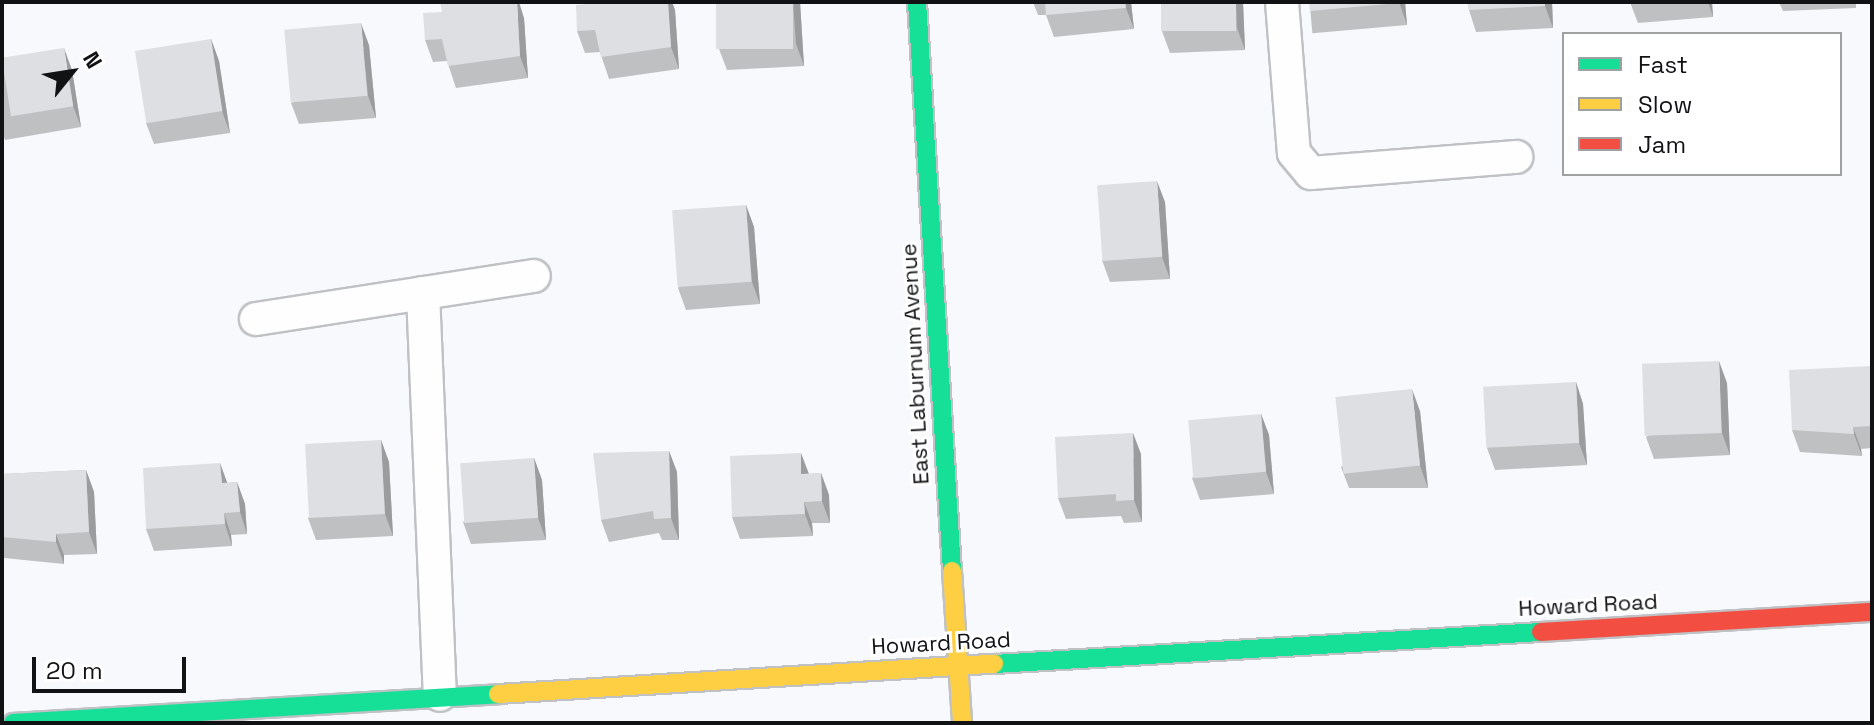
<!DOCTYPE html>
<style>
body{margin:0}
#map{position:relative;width:1874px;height:725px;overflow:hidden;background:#f7f9fc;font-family:"Space Grotesk",sans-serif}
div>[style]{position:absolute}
.roads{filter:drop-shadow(2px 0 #bfc1c4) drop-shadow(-2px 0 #bfc1c4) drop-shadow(0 2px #bfc1c4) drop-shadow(0 -2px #bfc1c4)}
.lane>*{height:32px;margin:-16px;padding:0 16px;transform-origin:16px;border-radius:16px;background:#fefeff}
.fast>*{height:18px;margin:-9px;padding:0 9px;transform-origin:9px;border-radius:9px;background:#16e098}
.slow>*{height:18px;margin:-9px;padding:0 9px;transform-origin:9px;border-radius:9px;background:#ffcf43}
.jam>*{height:18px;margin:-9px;padding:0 9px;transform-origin:9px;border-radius:9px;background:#f24e42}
.wall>*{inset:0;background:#bfc0c2;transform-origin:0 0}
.shaded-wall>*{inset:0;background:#9b9c9e}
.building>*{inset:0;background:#dedfe2;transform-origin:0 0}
span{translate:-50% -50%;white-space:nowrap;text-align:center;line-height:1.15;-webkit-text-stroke:6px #fff;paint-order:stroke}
.street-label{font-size:22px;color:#101214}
.frame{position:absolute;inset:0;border:4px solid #101214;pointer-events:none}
.legend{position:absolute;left:1562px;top:32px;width:280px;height:144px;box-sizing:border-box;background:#fff;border:2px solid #9fa0a1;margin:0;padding:10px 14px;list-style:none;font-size:24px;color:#101214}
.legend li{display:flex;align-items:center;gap:16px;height:40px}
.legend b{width:40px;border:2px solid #9fa0a1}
.north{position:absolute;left:32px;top:32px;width:80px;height:80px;-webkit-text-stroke:6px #fff;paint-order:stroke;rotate:60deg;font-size:22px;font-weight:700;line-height:32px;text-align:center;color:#101214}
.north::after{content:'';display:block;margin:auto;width:28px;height:36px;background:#101214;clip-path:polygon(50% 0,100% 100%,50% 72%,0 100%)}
.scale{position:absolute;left:32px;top:657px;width:154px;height:36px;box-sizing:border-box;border:4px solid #101214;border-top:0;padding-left:10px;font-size:24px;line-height:28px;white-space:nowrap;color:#101214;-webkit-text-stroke:6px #fff;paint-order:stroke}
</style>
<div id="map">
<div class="roads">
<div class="lane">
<div style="left:1282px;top:2px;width:151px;rotate:85.5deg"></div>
<div style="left:1294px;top:153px;width:26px;rotate:50deg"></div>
<div style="left:1311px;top:173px;width:206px;rotate:-4.5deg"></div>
<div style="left:423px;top:293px;width:402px;rotate:87.6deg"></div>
<div style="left:256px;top:319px;width:281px;rotate:-8.8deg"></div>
</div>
<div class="fast">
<div style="left:917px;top:2px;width:570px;rotate:86.48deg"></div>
<div style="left:994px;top:664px;width:548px;rotate:-3.35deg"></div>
<div style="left:13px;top:723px;width:486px;rotate:-3.4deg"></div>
</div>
<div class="slow">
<div style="left:952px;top:571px;width:152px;rotate:86.2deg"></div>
<div style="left:498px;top:694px;width:497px;rotate:-3.5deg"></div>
</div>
<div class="jam">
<div style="left:1541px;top:632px;width:332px;rotate:-3.5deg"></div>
</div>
</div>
<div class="wall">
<div style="clip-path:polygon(596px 2px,672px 2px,675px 10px,679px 69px,609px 79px,600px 52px,585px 53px,577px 31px)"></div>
<div style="clip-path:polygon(800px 2px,804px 66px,727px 70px,719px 49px)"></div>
<div style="clip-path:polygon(1033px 2px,1131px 2px,1134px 29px,1054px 37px,1046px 15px,1038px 15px)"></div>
<div style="clip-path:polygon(1243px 2px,1245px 50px,1170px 53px,1162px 31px)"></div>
<div style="left:1405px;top:2px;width:23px;height:95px;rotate:85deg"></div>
<div style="clip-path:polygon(1468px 2px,1552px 2px,1553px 28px,1476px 32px,1469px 10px)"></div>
<div style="clip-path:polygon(1630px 2px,1712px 2px,1713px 17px,1638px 23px)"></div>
<div style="clip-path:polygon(1779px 2px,1856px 2px,1856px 8px,1783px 11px)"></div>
<div style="clip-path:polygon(524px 18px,528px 78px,456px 88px,447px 61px,433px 62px,425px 40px)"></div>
<div style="clip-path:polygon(211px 39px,219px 61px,230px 133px,154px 144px,146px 123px)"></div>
<div style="clip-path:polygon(369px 45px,376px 118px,299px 124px,291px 103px)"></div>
<div style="clip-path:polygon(2px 58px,72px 70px,81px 127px,5px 140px,2px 131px)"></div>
<div style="clip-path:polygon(1165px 202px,1170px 279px,1110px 282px,1102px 260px)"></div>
<div style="clip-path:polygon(746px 205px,754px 227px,760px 304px,686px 310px,678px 288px)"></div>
<div style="clip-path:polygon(1872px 366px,1872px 448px,1861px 449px,1862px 456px,1800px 452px,1792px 430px)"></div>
<div style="clip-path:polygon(1576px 382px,1583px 404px,1587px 465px,1495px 470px,1487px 448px)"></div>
<div style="clip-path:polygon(1727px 383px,1730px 455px,1654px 459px,1646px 437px)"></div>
<div style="clip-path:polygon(1420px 411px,1428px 488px,1349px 488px,1341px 467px)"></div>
<div style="clip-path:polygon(1261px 414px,1269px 435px,1274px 494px,1200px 500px,1192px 478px)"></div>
<div style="clip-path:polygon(381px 440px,389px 462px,393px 536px,316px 540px,308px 518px)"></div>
<div style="clip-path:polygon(669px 451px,677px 472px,679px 540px,662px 540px,659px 533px,609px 542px,601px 520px)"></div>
<div style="clip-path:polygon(1141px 454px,1142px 522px,1124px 523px,1121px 516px,1066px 519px,1058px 498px)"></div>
<div style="clip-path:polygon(534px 458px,542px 480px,546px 540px,471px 544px,463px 522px)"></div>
<div style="clip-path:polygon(220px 463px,227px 483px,237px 482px,245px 504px,247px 534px,231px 535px,232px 546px,154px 551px,146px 529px)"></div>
<div style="clip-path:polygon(86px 470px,94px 492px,97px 554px,64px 555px,64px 564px,4px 558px,2px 552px,2px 474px)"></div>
<div style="clip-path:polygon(821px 473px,829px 495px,830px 523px,812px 523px,813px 536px,740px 539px,732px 517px,809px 474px)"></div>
</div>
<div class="shaded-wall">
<div style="clip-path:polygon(517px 2px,519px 2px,524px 18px,528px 78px,520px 56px)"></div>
<div style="clip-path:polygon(668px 2px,672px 2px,675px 10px,679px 69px,671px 47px)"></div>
<div style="clip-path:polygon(793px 2px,800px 2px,804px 66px,796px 44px)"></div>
<div style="clip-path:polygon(1125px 2px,1131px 2px,1134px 29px,1126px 8px)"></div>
<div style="clip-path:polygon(1236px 2px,1243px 2px,1245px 50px,1237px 28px)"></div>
<div style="clip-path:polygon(1399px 2px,1405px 2px,1407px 25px)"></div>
<div style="clip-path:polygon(1545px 2px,1552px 2px,1553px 28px,1545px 6px)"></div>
<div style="clip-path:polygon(1708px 2px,1712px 2px,1713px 17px)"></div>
<div style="clip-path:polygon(361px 23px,369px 45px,376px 118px,368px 96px)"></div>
<div style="clip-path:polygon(211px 39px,219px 61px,230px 133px,222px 111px)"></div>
<div style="clip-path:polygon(64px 48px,72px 70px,81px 127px,73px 106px)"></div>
<div style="clip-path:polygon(1157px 181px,1165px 202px,1170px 279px,1162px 257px)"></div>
<div style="clip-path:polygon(746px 205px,754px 227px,760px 304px,752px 282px)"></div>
<div style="clip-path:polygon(1719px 361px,1727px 383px,1730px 455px,1722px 433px)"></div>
<div style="clip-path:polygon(1576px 382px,1583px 404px,1587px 465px,1579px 443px)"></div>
<div style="clip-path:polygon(1412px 389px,1420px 411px,1428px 488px,1420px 466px)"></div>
<div style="clip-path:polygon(1261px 414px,1269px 435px,1274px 494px,1266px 472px)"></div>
<div style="clip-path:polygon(1853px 427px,1861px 449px,1862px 456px,1854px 434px)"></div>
<div style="clip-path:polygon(1133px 433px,1141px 454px,1142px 522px,1134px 500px)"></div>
<div style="clip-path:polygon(381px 440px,389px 462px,393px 536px,385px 514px)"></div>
<div style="clip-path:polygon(669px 451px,677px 472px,679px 540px,671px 518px)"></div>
<div style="clip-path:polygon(801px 453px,809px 474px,801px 474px)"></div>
<div style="clip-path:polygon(534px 458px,542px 480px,546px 540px,538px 518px)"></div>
<div style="clip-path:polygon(220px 463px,228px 485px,222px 483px)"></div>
<div style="clip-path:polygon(86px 470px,94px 492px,97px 554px,89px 532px)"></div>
<div style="clip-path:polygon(821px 473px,829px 495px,830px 523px,822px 501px)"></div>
<div style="clip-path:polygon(237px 482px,245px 504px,247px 534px,240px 512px)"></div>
<div style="clip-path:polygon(804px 502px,812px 523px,813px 536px,805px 514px)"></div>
<div style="clip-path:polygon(224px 513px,231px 535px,232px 546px,225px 524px)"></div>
<div style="clip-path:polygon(56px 534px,64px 555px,64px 564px,56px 542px)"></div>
</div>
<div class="building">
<div style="clip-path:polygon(440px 2px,517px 2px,520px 56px,448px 66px,442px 39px,425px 40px,423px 13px,442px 12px)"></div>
<div style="clip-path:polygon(596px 2px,668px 2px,671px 47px,601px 57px,595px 30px,577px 31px,576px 5px,596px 3px)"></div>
<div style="left:716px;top:2px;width:77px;height:47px"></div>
<div style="clip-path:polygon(1045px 2px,1125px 2px,1126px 8px,1046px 15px)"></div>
<div style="left:1161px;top:2px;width:75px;height:29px"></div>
<div style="clip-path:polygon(1309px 2px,1399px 2px,1399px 3px,1310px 11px)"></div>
<div style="clip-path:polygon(1468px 2px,1545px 2px,1545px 6px,1469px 10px)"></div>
<div style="left:361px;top:23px;width:73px;height:77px;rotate:85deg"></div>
<div style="left:211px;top:39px;width:73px;height:77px;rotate:81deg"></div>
<div style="left:64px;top:48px;width:59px;height:63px;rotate:81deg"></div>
<div style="left:1157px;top:181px;width:76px;height:60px;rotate:86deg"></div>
<div style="left:746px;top:205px;width:77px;height:74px;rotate:86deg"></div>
<div style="left:1719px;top:361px;width:72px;height:77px;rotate:88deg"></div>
<div style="clip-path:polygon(1872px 366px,1872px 426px,1853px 427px,1854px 434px,1792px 430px,1789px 370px)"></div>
<div style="left:1576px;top:382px;width:61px;height:93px;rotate:87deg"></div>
<div style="left:1412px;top:389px;width:77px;height:77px;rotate:84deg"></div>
<div style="left:1261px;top:414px;width:58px;height:73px;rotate:85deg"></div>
<div style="clip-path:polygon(1133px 433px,1134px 500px,1116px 501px,1116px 494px,1058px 498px,1055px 437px)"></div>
<div style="left:381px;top:440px;width:74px;height:76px;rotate:87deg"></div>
<div style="clip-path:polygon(669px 451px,671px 518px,654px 519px,653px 511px,601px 520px,593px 453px)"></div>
<div style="clip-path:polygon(801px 453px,801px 474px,821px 473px,822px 501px,804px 502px,805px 514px,732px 517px,730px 456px)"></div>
<div style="left:534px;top:458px;width:60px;height:74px;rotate:86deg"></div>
<div style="clip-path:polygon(220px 463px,222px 483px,237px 482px,240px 512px,224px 513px,225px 524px,146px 529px,143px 468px)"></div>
<div style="clip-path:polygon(86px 470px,89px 532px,56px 534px,56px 542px,2px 537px,2px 474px)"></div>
</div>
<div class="street-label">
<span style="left:915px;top:364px;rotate:-93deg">East Laburnum Avenue</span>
<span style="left:1588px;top:605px;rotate:-3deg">Howard Road</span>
<span style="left:941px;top:643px;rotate:-3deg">Howard Road</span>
</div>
<div class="frame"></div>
<ul class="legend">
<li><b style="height:10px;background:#16e098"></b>Fast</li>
<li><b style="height:10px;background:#ffcf43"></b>Slow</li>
<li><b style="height:10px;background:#f24e42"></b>Jam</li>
</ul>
<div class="north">N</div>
<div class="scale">20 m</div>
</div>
